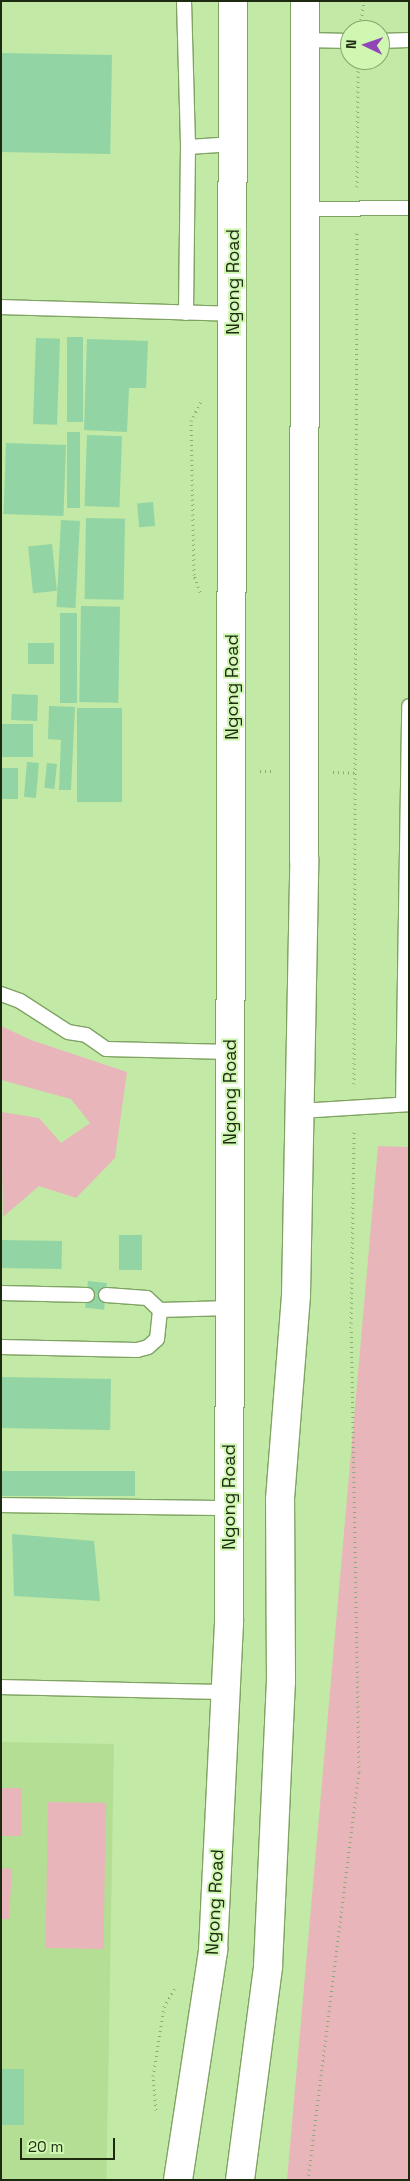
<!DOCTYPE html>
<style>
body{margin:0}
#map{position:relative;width:410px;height:2181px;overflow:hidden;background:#c2e9a5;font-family:"Space Grotesk",sans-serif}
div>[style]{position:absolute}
.built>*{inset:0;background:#b3de93;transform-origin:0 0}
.green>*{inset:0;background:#e8b6ba;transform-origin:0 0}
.building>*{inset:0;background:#92d4a4;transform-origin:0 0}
.path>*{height:3px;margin-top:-1.5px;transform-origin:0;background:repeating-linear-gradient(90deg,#8cab75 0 1px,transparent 0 5px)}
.roads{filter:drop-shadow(1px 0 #7fa362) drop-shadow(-1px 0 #7fa362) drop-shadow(0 1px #7fa362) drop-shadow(0 -1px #7fa362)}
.service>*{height:14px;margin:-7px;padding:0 7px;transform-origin:7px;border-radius:7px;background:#fff}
.secondary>*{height:28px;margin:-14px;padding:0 14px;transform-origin:14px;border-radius:14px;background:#fff}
span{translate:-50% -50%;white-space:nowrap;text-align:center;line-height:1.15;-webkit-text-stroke:4px #cff7b2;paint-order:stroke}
.street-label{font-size:18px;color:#1c2a0f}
.frame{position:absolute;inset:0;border:2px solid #1c2a0f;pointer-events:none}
.north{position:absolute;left:340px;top:20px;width:50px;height:50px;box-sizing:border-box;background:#cff7b2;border:1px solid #87a571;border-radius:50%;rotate:273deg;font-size:14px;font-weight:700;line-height:20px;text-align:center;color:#1c2a0f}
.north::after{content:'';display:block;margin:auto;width:18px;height:22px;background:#9146b7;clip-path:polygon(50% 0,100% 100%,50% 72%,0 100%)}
.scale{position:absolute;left:20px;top:2138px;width:95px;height:22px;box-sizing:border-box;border:2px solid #1c2a0f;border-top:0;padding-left:6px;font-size:15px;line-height:18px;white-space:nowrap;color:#1c2a0f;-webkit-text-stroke:4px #cff7b2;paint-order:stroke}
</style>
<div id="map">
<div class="built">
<div style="left:1px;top:1742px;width:113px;height:438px;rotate:1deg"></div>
</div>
<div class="green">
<div style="clip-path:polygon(1px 1026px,31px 1040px,127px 1072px,115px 1158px,76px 1198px,39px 1186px,3px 1217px,1px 1112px,39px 1118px,61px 1143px,90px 1123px,71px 1099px,1px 1080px)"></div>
<div style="clip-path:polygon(378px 1146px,409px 1147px,409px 2180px,287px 2180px)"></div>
<div style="left:1px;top:1788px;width:21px;height:48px"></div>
<div style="left:48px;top:1802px;width:58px;height:146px;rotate:1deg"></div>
<div style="clip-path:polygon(1px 1868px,12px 1869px,9px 1919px,1px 1919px)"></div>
</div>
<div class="building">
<div style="left:1px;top:53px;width:111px;height:99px;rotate:1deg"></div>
<div style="left:67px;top:337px;width:16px;height:85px"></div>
<div style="left:36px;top:338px;width:24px;height:86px;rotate:2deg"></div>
<div style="clip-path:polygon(87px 339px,148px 341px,146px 388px,129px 388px,127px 432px,84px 430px)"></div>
<div style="left:80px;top:432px;width:76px;height:13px;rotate:90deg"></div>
<div style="left:87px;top:435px;width:35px;height:71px;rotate:2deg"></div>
<div style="left:6px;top:443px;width:60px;height:71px;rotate:2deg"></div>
<div style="left:153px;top:502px;width:24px;height:16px;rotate:85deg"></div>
<div style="left:86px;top:518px;width:39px;height:81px;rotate:1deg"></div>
<div style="left:61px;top:520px;width:19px;height:87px;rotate:3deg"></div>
<div style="left:52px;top:544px;width:47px;height:24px;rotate:84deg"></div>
<div style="left:81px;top:606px;width:39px;height:96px;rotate:1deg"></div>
<div style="left:60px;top:613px;width:17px;height:90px"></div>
<div style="left:28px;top:643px;width:26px;height:21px"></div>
<div style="left:12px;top:694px;width:26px;height:26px;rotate:2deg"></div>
<div style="clip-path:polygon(49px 706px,75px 707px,71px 790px,59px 790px,61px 740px,48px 739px)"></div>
<div style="left:77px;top:708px;width:45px;height:94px"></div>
<div style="left:1px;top:724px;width:32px;height:33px"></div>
<div style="left:27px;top:762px;width:12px;height:35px;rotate:5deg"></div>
<div style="left:47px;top:763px;width:10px;height:25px;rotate:6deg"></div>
<div style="left:1px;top:768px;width:17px;height:31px"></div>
<div style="left:119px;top:1235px;width:23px;height:35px"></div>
<div style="left:1px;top:1240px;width:61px;height:28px;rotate:1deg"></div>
<div style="left:88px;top:1281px;width:19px;height:27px;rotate:6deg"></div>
<div style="left:2px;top:1377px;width:109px;height:51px;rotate:1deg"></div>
<div style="left:1px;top:1471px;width:134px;height:25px"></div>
<div style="clip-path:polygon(12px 1534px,94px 1541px,100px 1601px,14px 1596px)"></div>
<div style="left:1px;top:2069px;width:23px;height:56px"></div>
</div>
<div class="path">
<div style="left:361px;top:20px;width:19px;rotate:-81deg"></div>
<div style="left:357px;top:187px;width:124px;rotate:-89.5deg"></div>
<div style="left:200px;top:592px;width:18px;rotate:-109deg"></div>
<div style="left:194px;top:575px;width:154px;rotate:-91.1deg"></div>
<div style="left:191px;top:421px;width:22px;rotate:-63deg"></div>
<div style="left:260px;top:771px;width:14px"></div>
<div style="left:333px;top:772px;width:24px;rotate:2deg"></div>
<div style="left:354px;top:1084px;width:853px;rotate:-89.8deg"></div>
<div style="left:156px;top:2110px;width:34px;rotate:-95deg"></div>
<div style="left:153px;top:2076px;width:70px;rotate:-80.9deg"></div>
<div style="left:164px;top:2007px;width:22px;rotate:-60deg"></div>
<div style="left:308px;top:2180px;width:411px;rotate:-82.9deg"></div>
<div style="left:359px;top:1772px;width:444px;rotate:-91deg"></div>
<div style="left:351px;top:1328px;width:197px;rotate:-89.1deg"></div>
</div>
<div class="roads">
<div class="service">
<div style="left:184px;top:1px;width:146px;rotate:88.4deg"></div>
<div style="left:188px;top:147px;width:166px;rotate:90.7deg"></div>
<div style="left:305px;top:40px;width:45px;rotate:1.3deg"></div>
<div style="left:380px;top:41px;width:29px;rotate:-2deg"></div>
<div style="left:188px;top:147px;width:46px;rotate:-3.7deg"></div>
<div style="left:304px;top:209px;width:105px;rotate:-0.5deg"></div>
<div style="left:1px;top:307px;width:231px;rotate:1.7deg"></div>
<div style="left:1px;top:994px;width:20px;rotate:20deg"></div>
<div style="left:20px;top:1001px;width:57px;rotate:32.9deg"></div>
<div style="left:68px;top:1032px;width:18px;rotate:9deg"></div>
<div style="left:86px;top:1035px;width:24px;rotate:35deg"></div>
<div style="left:106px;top:1049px;width:125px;rotate:1.4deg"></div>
<div style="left:403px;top:1104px;width:398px;rotate:-89.1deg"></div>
<div style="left:299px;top:1111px;width:110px;rotate:-3.6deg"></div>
<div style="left:1px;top:1293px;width:86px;rotate:1.3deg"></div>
<div style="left:106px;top:1295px;width:41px;rotate:4.2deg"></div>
<div style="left:147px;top:1298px;width:18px;rotate:43deg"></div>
<div style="left:160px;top:1310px;width:70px;rotate:-1.6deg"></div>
<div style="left:1px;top:1347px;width:136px;rotate:1.3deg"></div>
<div style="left:137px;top:1350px;width:11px;rotate:-15deg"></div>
<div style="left:148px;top:1347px;width:12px;rotate:-42deg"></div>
<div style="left:157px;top:1339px;width:29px;rotate:-84deg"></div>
<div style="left:1px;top:1505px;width:228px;rotate:0.8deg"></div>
<div style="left:1px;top:1687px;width:224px;rotate:1.3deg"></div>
</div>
<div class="secondary">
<div style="left:178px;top:2180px;width:233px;rotate:-81.3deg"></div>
<div style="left:213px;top:1950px;width:328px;rotate:-87.2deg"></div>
<div style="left:229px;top:1622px;width:1621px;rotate:-89.86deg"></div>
<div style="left:240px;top:2180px;width:216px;rotate:-82.5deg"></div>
<div style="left:268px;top:1966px;width:284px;rotate:-87.4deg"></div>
<div style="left:281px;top:1682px;width:183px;rotate:-90.3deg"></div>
<div style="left:280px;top:1499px;width:205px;rotate:-85.5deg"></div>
<div style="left:296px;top:1295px;width:436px;rotate:-88.9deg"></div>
<div style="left:304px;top:859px;width:858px;rotate:-89.93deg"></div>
</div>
</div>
<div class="street-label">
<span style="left:233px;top:282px;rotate:-90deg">Ngong Road</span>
<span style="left:232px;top:687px;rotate:-90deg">Ngong Road</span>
<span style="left:230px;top:1092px;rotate:-90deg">Ngong Road</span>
<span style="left:229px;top:1497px;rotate:-90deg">Ngong Road</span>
<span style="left:215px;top:1902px;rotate:-87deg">Ngong Road</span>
</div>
<div class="frame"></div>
<div class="north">N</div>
<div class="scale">20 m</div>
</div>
